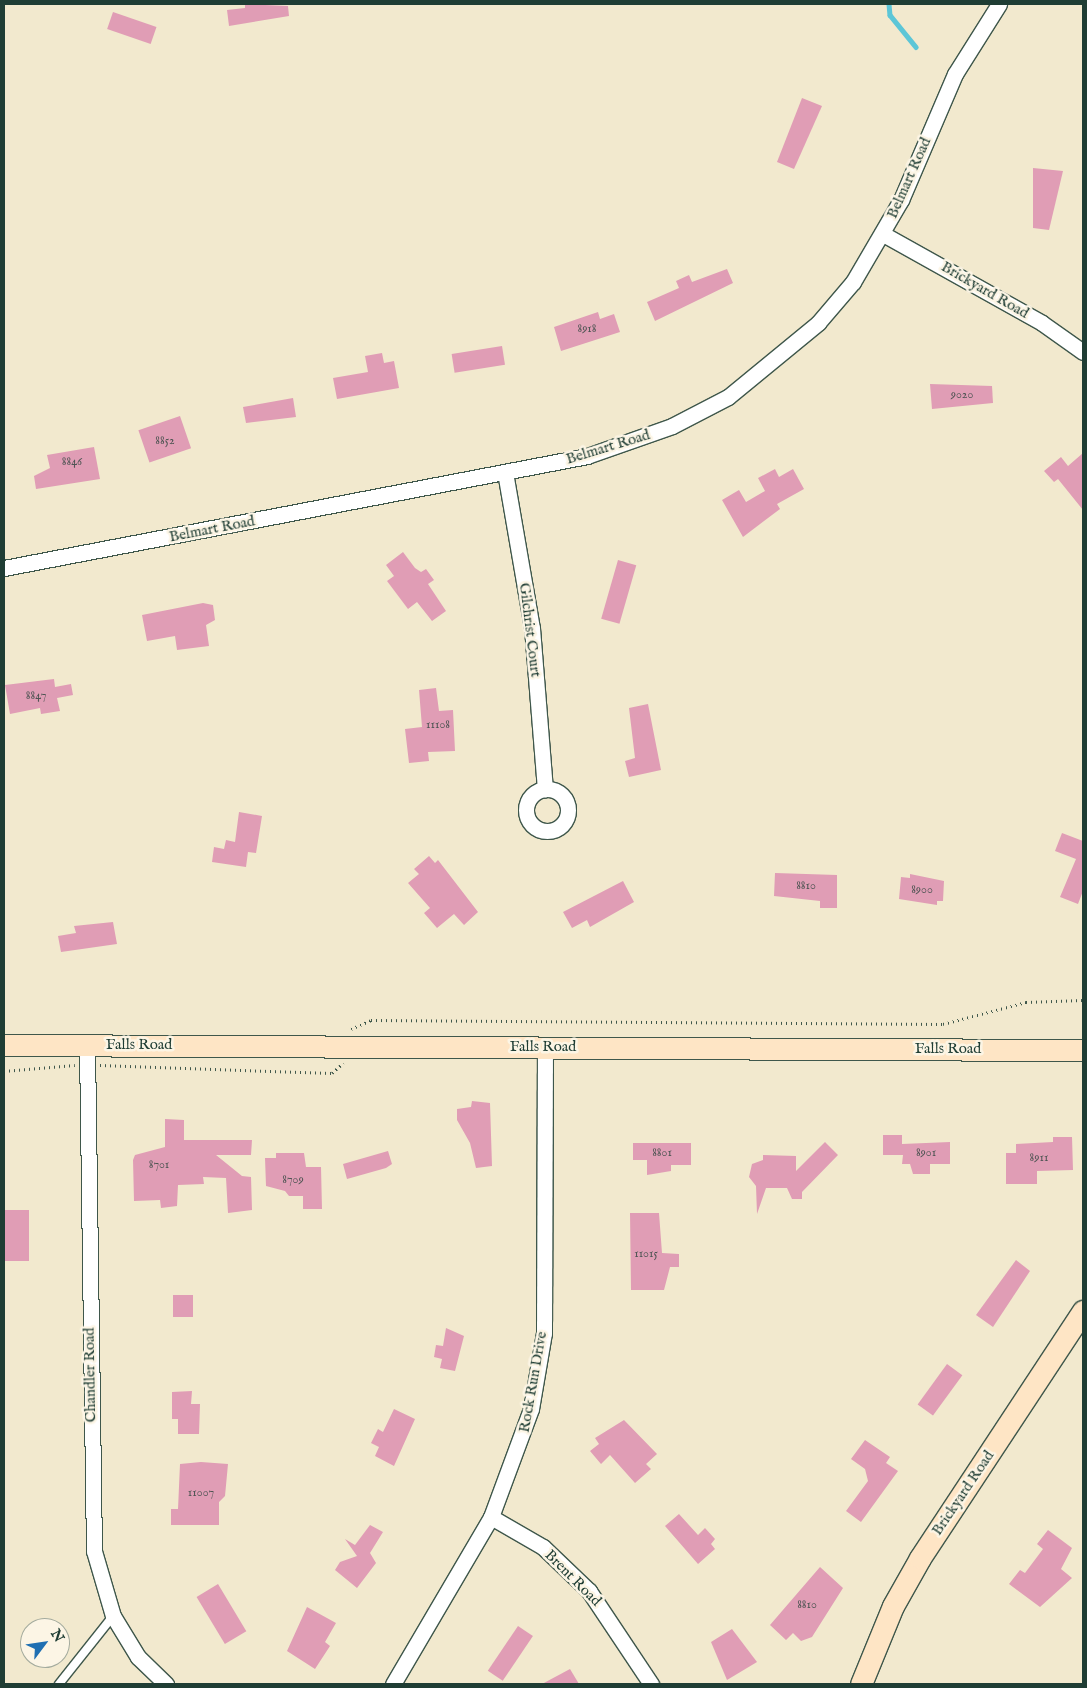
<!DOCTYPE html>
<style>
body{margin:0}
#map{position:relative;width:1087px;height:1688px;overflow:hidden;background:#f2e9ce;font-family:"IM FELL English",serif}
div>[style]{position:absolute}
.stream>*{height:4.5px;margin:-2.25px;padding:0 2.25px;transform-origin:2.25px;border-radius:2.25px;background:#5cc6d7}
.building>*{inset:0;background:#e09db5;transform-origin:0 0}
.path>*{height:2.5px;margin-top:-1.25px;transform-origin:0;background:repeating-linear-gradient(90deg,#3f574b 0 1px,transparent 0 5px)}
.roads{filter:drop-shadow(1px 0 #3f574b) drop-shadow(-1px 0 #3f574b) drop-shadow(0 1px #3f574b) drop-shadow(0 -1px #3f574b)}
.lane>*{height:8px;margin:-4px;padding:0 4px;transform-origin:4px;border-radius:4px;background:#fff}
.street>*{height:15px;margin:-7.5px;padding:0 7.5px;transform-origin:7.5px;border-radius:7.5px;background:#fff}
.street>.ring{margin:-7.5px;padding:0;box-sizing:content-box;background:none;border:15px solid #fff;border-radius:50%}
.secondary>*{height:21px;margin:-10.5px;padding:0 10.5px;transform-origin:10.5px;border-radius:10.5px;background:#fee5c5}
span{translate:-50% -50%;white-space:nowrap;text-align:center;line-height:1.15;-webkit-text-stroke:5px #fcf5e5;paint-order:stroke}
.number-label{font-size:12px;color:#4f5554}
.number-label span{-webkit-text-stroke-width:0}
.street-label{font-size:15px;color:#1f3d34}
.frame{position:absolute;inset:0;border:5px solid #1f3d34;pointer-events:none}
.north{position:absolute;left:20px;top:1618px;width:50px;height:50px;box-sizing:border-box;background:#fcf5e5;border:1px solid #a4ab9e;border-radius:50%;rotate:59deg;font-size:14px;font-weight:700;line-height:20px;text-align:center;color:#1f3d34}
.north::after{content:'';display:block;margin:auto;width:18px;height:22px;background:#1f6fb2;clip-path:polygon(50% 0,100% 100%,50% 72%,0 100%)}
</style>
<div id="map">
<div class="stream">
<div style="left:889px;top:4px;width:11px;rotate:85deg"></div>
<div style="left:890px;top:15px;width:41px;rotate:50.9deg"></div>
</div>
<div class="building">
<div style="clip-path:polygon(245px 4px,288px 6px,289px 16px,229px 26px,227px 10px,245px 8px)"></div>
<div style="left:113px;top:12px;width:46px;height:18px;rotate:19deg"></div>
<div style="clip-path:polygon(802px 98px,822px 106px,794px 169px,777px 162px)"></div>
<div style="clip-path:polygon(1033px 168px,1063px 171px,1049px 230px,1033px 228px)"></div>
<div style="clip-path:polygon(727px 269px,733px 283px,655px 321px,647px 302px,679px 288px,676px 281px,689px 275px,692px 282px)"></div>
<div style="clip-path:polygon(598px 312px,600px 319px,614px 314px,620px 332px,561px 351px,554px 327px)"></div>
<div style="left:502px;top:346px;width:19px;height:51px;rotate:81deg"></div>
<div style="clip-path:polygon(382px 353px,384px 363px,394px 361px,399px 388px,337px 399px,333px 378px,368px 372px,365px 356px)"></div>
<div style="clip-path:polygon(930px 384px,992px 386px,993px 403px,932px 409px)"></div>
<div style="clip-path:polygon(293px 398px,296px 417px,246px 423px,243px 407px)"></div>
<div style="left:180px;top:416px;width:34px;height:44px;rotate:71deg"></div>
<div style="clip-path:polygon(94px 447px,100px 479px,36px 489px,34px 476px,50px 468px,47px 455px)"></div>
<div style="clip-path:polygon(1083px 453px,1083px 510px,1058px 479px,1054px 482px,1044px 471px,1061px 457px,1068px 466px)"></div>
<div style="clip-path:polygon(775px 469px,779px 477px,793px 469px,804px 489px,777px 504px,780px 509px,743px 537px,722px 500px,739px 490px,746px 502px,765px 491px,758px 478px)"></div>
<div style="clip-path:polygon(403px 552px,415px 568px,421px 572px,426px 569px,434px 580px,428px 584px,446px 611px,432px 621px,417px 602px,408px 609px,387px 581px,394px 576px,386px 565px)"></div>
<div style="left:618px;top:560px;width:19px;height:61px;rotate:16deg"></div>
<div style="clip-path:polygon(203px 603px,213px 605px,215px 620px,206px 625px,209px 646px,177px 650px,175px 636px,147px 641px,142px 615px)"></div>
<div style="clip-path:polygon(54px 679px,55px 687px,71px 684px,73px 695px,57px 698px,60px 711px,41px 714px,40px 708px,10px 714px,5px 685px)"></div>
<div style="clip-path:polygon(436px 688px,439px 711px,453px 710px,455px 751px,428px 752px,429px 761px,409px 763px,405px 729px,422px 727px,419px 690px)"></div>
<div style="clip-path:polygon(648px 704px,661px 770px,629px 777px,625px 761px,635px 758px,629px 708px)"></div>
<div style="clip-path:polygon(239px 812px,262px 816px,256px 853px,248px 852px,246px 867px,212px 862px,214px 847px,224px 849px,226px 840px,235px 842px)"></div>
<div style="clip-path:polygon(1062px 833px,1083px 841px,1083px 891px,1078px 904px,1060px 897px,1076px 859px,1055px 851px)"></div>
<div style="clip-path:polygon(429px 856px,435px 863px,438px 860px,478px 912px,464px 925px,454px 914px,437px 928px,424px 913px,430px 908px,408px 883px,419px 874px,414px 869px)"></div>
<div style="clip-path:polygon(775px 873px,837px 875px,837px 908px,820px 908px,820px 901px,774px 896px)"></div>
<div style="clip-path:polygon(910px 874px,944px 881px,943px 901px,937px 901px,937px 905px,899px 899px,901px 877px,910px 878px)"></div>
<div style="clip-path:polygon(623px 881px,634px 902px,590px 927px,587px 920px,572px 928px,563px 912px)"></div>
<div style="clip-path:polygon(113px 922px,117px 944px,61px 952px,58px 936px,76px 933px,74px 926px)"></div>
<div style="clip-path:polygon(472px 1101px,490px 1103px,492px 1166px,476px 1168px,470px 1143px,457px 1120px,457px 1109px,471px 1107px)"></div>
<div style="clip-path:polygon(165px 1119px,184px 1120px,184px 1140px,252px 1140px,251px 1155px,216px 1155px,242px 1176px,251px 1177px,252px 1210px,228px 1213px,226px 1178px,203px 1177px,204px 1184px,178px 1185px,177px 1206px,161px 1208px,160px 1200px,134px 1201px,133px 1160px,135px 1155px,165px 1147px)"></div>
<div style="clip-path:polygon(883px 1135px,902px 1135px,902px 1144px,950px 1142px,950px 1164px,930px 1164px,930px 1174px,913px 1174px,910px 1164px,902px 1164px,903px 1155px,883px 1155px)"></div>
<div style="clip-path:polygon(1053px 1137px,1072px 1137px,1073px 1170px,1037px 1171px,1037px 1184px,1006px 1184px,1006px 1153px,1016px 1153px,1016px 1144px,1053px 1142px)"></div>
<div style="clip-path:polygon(825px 1142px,838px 1155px,802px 1192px,802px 1199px,792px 1199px,787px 1188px,766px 1188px,757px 1214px,756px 1186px,749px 1177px,752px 1164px,763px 1160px,763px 1155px,796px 1156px,796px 1171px)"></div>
<div style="clip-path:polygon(633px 1143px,691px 1143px,691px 1165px,671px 1165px,671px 1171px,647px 1175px,647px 1160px,633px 1160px)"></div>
<div style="clip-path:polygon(388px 1151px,392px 1164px,386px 1168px,347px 1179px,343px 1164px)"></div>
<div style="clip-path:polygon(276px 1153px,304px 1153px,306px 1167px,321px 1167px,322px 1209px,303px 1209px,303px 1196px,289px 1196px,285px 1191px,266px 1186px,265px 1158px,276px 1158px)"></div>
<div style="left:4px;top:1210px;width:25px;height:51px"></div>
<div style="clip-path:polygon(630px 1213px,659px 1213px,662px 1253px,679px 1254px,679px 1267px,670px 1267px,664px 1290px,631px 1290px)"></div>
<div style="clip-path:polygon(1016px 1260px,1030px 1271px,993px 1327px,976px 1315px)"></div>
<div style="left:173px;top:1295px;width:20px;height:22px"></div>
<div style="clip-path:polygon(446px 1328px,464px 1336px,455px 1371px,440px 1368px,442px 1359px,434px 1357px,436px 1345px,443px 1346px)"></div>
<div style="left:947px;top:1364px;width:19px;height:50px;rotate:36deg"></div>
<div style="clip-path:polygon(192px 1391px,191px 1404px,200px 1404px,199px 1434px,178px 1434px,178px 1419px,172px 1419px,172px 1392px)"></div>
<div style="clip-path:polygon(394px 1409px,415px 1419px,394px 1466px,375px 1456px,379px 1447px,371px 1443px,378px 1429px,383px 1432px)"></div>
<div style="clip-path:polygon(624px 1420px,657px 1454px,646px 1464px,651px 1469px,635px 1483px,610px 1455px,601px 1464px,590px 1451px,599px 1444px,595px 1438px)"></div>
<div style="clip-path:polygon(865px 1440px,890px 1457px,886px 1463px,898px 1471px,861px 1522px,846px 1511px,868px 1481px,865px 1469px,851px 1459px)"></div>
<div style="clip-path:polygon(201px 1462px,228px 1464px,225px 1496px,219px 1502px,219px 1525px,171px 1525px,171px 1509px,178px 1509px,180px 1464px)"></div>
<div style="clip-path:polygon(679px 1514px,698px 1535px,705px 1528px,715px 1539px,711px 1544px,715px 1549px,698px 1564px,665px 1526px)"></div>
<div style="clip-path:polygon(370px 1525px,383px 1532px,370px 1553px,376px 1563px,357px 1588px,335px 1570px,340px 1562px,357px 1556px,345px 1539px,355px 1545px)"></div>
<div style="clip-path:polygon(1048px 1530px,1072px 1548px,1061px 1569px,1072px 1578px,1040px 1607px,1009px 1584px,1020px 1570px,1025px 1573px,1043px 1549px,1037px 1544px)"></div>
<div style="clip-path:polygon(820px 1567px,843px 1588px,812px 1637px,801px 1641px,793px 1633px,786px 1640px,770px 1625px)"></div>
<div style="left:218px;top:1584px;width:55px;height:25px;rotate:59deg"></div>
<div style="clip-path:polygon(307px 1607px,336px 1623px,325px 1642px,330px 1646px,315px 1669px,287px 1651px)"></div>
<div style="left:518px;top:1626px;width:18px;height:54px;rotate:34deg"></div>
<div style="clip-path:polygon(732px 1629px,757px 1662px,727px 1680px,711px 1642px)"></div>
<div style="clip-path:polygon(570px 1669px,579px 1684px,542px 1684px)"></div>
</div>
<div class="path">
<div style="left:351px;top:1029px;width:22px;rotate:-24deg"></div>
<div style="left:371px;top:1020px;width:572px;rotate:0.4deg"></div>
<div style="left:943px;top:1024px;width:86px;rotate:-14.8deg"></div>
<div style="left:1026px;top:1002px;width:57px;rotate:-2deg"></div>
<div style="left:100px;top:1065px;width:232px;rotate:2deg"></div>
<div style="left:332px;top:1073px;width:15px;rotate:-42deg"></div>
<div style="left:4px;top:1071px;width:71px;rotate:-4.8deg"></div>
</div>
<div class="roads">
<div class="lane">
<div style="left:59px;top:1684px;width:87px;rotate:-51.5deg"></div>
</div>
<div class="street">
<div style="left:883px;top:234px;width:182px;rotate:29.2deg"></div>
<div style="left:1042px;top:323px;width:50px;rotate:35.3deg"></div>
<div style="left:505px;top:472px;width:158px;rotate:80.2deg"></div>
<div style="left:532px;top:628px;width:162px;rotate:85.4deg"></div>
<div style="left:4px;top:568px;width:594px;rotate:-10.87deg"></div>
<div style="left:587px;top:456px;width:90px;rotate:-19.4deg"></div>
<div style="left:672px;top:426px;width:63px;rotate:-27.4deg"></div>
<div style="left:728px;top:397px;width:117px;rotate:-39.4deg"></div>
<div style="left:818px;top:323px;width:54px;rotate:-49.5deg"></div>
<div style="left:853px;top:282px;width:95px;rotate:-59.7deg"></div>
<div style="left:901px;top:200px;width:137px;rotate:-66.8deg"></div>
<div style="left:955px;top:74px;width:83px;rotate:-57.8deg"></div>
<div class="ring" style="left:526px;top:789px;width:27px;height:27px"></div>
<div style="left:87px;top:1045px;width:506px;rotate:89.21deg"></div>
<div style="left:94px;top:1551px;width:68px;rotate:73.7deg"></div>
<div style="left:113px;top:1616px;width:48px;rotate:58.6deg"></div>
<div style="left:138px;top:1657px;width:39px;rotate:44deg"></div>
<div style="left:491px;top:1517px;width:60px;rotate:30deg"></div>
<div style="left:543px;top:1547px;width:64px;rotate:43.7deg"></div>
<div style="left:589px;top:1591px;width:112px;rotate:56.3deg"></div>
<div style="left:393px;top:1684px;width:194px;rotate:-59.6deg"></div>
<div style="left:491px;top:1517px;width:115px;rotate:-69.7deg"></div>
<div style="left:531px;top:1409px;width:77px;rotate:-80.3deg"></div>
<div style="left:544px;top:1333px;width:286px;rotate:-89.8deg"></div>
</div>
<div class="secondary">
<div style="left:4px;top:1045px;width:1079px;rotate:0.27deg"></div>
<div style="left:861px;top:1684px;width:84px;rotate:-67.7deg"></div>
<div style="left:893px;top:1606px;width:55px;rotate:-60.6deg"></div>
<div style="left:920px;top:1558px;width:296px;rotate:-56.6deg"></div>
</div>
</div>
<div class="number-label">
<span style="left:587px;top:329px">8918</span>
<span style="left:962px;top:395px">9020</span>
<span style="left:165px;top:441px">8852</span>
<span style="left:72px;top:462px">8846</span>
<span style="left:36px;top:696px">8847</span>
<span style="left:438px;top:725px">11108</span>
<span style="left:806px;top:886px">8810</span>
<span style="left:922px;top:890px">8900</span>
<span style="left:662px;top:1153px">8801</span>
<span style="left:926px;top:1153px">8901</span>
<span style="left:1039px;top:1158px">8911</span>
<span style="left:159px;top:1165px">8701</span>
<span style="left:293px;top:1180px">8709</span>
<span style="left:646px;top:1254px">11015</span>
<span style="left:201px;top:1493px">11007</span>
<span style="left:807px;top:1605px">8810</span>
</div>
<div class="street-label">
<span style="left:909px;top:178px;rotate:-66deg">Belmart Road</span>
<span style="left:985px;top:290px;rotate:30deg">Brickyard Road</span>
<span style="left:608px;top:447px;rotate:-17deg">Belmart Road</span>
<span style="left:212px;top:529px;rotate:-11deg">Belmart Road</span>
<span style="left:530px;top:630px;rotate:83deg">Gilchrist Court</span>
<span style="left:139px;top:1045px">Falls Road</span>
<span style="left:543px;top:1047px">Falls Road</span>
<span style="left:948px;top:1049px">Falls Road</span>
<span style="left:90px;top:1375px;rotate:-91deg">Chandler Road</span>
<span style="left:533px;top:1382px;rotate:-80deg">Rock Run Drive</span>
<span style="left:963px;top:1493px;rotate:-56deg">Brickyard Road</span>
<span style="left:573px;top:1578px;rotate:45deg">Brent Road</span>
</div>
<div class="frame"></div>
<div class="north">N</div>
</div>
